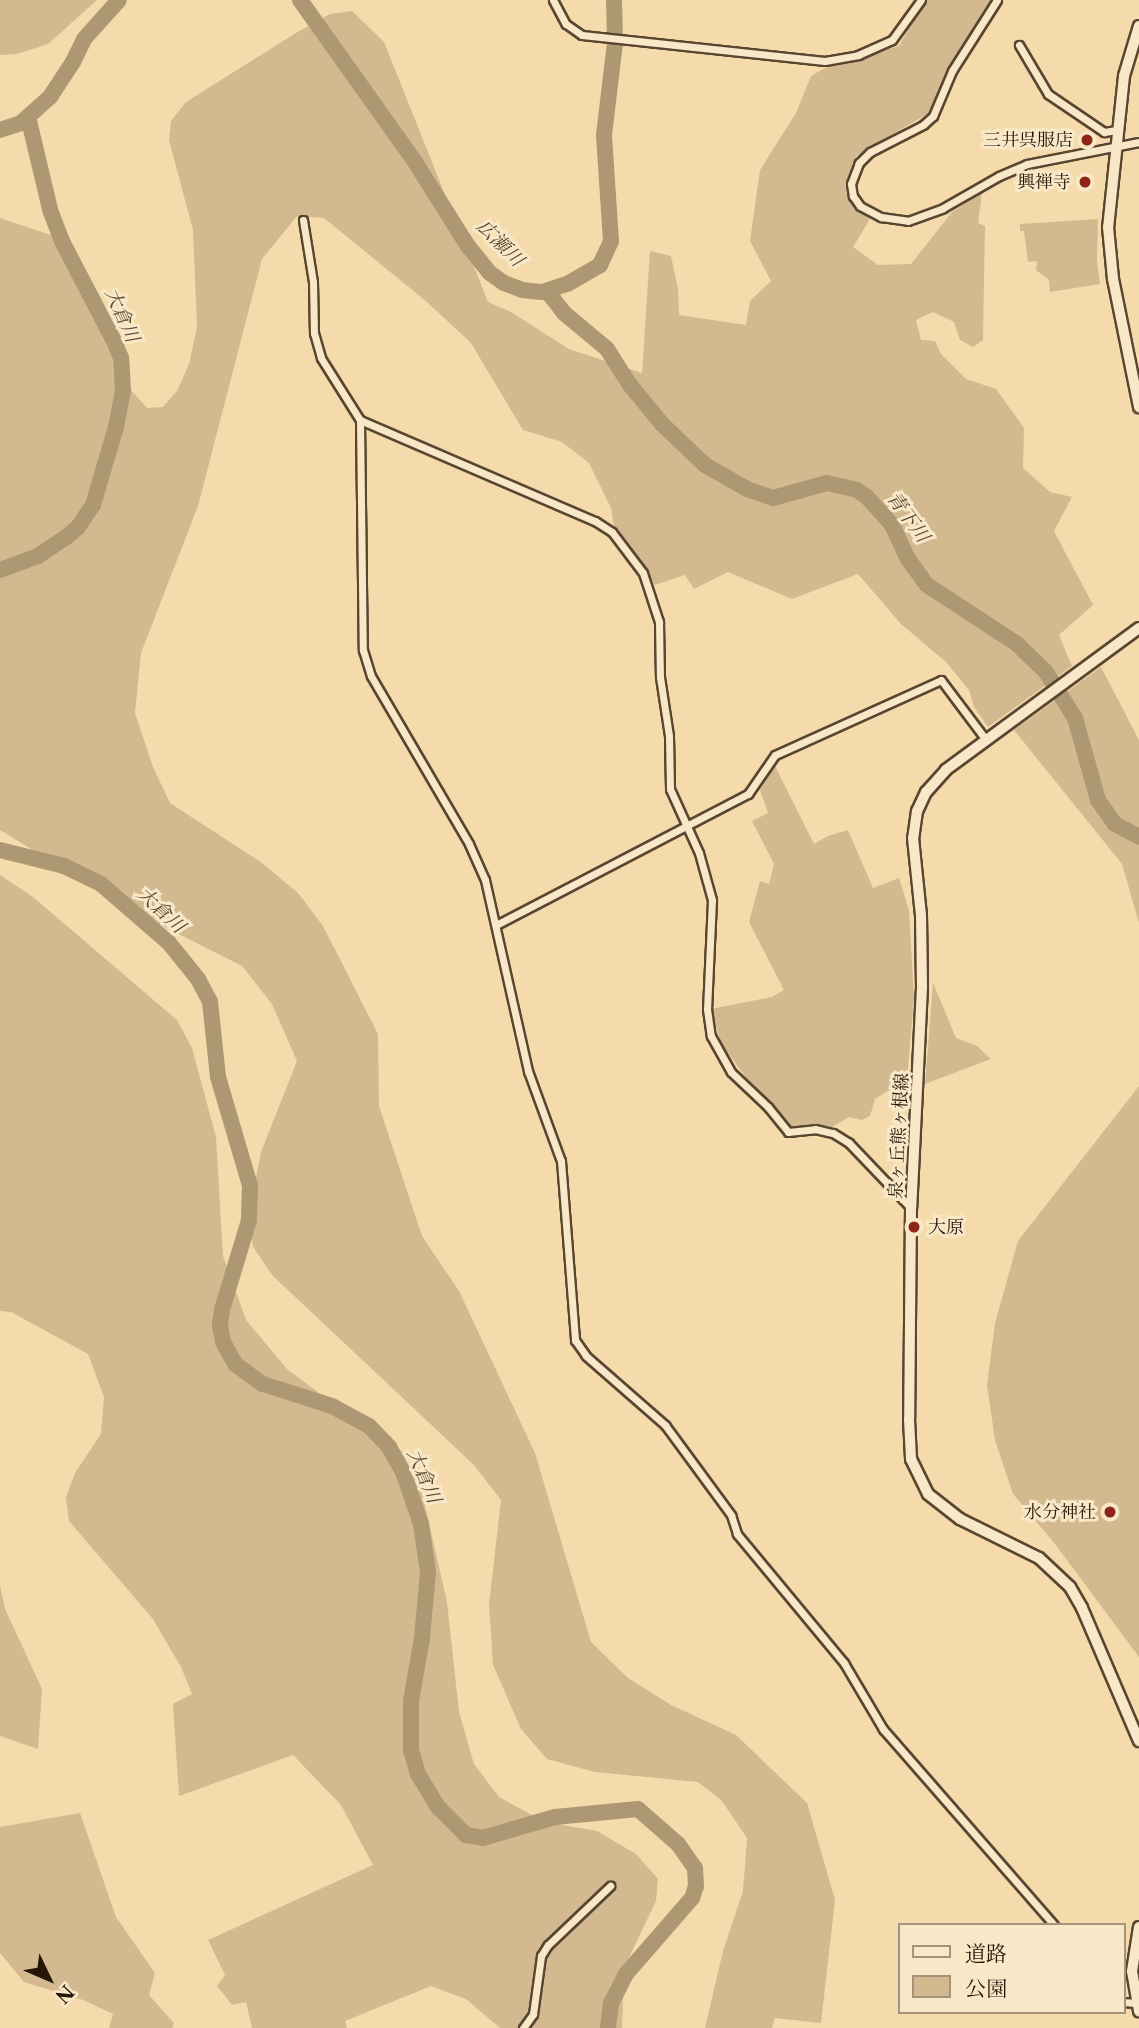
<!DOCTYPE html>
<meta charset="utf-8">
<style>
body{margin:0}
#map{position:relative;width:1139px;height:2028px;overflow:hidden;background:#f5dbab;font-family:"Libre Caslon Text","Noto Serif JP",serif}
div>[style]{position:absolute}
.green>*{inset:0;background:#d2b98f}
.river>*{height:16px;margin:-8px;padding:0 8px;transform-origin:8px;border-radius:8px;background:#ae9873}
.roads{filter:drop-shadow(2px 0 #594630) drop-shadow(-2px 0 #594630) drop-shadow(0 2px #594630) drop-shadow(0 -2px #594630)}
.minor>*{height:7px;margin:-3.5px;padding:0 3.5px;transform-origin:3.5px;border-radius:3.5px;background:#f8e8c8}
.secondary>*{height:10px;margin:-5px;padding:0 5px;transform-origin:5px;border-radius:5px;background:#f8e8c8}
.dots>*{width:19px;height:19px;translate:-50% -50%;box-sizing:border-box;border:4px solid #f8e8c8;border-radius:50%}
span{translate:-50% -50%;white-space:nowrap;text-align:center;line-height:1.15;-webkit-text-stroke:6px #f8e8c8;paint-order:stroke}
.poi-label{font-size:18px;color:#251507}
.right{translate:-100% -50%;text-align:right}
.left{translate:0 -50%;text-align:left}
.street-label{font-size:18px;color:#251507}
.water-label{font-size:19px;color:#5c4932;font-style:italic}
.legend{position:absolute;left:898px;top:1923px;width:228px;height:91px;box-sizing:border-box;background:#f8e8c8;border:2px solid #a4947b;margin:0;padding:9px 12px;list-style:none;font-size:21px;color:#251507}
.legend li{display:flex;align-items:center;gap:14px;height:35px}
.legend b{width:35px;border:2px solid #a4947b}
.north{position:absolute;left:14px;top:1944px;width:70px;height:70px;-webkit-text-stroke:5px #f8e8c8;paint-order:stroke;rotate:134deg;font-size:19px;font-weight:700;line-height:28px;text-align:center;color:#251507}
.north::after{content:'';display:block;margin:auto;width:24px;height:32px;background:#251507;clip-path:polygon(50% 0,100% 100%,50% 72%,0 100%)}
</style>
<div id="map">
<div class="green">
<div style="clip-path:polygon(0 0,97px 0,48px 44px,17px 54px,0 55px)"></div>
<div style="clip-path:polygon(925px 0,991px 0,932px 111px,856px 156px,846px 192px,853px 205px,870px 219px,853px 247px,878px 265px,911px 264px,952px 212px,982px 193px,978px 223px,985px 226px,983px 340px,973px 347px,960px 340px,954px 322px,933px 312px,916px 320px,921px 340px,935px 341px,941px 354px,966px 379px,996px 389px,1024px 428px,1023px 468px,1050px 492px,1072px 497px,1054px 531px,1093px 605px,1059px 635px,1072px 666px,988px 727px,974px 707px,969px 690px,946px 662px,901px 624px,858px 574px,792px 599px,728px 572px,694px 589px,685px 575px,655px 585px,614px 526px,611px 508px,589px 463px,562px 442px,523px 430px,471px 343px,427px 302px,324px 218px,297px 216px,262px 259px,198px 506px,141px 653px,135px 713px,153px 767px,170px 803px,262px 863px,298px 893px,323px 926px,378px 1034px,379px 1106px,422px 1236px,459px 1291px,535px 1453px,591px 1642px,628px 1678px,671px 1705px,736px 1735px,807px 1803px,835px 1900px,821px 2023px,775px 2018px,772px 2028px,705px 2028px,723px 1951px,743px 1891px,747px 1838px,722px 1801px,698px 1782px,595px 1772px,547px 1759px,521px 1729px,493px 1665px,489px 1605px,501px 1500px,474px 1465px,273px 1276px,253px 1247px,248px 1219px,261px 1152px,297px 1061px,272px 1004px,242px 966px,129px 909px,0 830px,0 218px,63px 239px,75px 252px,93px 286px,130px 389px,147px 408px,163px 407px,177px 391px,189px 364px,197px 327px,193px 230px,169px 140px,171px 121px,186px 102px,296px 33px,330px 14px,352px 11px,384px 42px,488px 302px,511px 312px,569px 349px,642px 373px,650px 251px,671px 256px,678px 289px,679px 315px,746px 325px,750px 301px,771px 281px,750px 241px,760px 170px,796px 113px,811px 76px,825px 68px,899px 46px)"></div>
<div style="clip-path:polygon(1098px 219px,1097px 262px,1100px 284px,1050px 292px,1049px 280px,1036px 270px,1037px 261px,1028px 262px,1024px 231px,1020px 231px,1020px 224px)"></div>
<div style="clip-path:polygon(1101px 667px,1139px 740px,1139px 923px,1122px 864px,1014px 730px)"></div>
<div style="clip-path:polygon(775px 766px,814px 844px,828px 836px,848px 830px,873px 888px,899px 878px,909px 910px,914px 998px,907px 1079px,875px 1099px,870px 1116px,862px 1120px,849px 1117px,830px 1128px,816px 1125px,791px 1127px,772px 1103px,754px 1089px,721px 1043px,711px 1009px,772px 997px,784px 990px,749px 922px,760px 881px,769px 884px,774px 864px,752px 821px,768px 813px,760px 790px)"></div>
<div style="clip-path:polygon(0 875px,33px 897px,177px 1020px,192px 1048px,216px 1137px,223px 1256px,246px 1320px,287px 1369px,331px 1402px,367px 1423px,401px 1451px,421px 1488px,447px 1602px,459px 1712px,474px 1764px,499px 1797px,545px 1822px,597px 1831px,636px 1854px,658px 1879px,656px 1901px,624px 1968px,622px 2028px,500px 2028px,466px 1999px,431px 1986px,345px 2021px,347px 2028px,252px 2028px,246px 2002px,232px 2005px,217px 1986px,225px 1975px,208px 1940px,373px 1865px,341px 1805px,293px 1755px,179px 1796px,173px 1704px,192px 1694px,181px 1667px,153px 1619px,69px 1521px,66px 1497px,75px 1473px,101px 1434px,104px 1397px,88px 1354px,11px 1312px,0 1311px)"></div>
<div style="clip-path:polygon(933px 983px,956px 1038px,977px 1046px,991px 1059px,925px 1084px)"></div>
<div style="clip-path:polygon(1139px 1086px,1139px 1657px,1055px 1544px,1013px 1494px,995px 1440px,987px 1385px,995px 1323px,1018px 1241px)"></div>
<div style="clip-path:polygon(0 1585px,5px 1609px,42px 1689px,38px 1749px,0 1736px)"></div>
<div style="clip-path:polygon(80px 1813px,116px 1917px,155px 1973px,149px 1995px,174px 2023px,172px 2028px,109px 2028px,113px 2014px,83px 2000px,24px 1982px,0 1953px,0 1827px)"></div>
</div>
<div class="river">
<div style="left:300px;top:0;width:199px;rotate:54.6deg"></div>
<div style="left:415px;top:162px;width:99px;rotate:57.8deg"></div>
<div style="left:468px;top:246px;width:35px;rotate:51deg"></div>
<div style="left:490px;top:273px;width:17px;rotate:36deg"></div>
<div style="left:504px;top:283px;width:19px;rotate:21deg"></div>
<div style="left:522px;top:290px;width:20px;rotate:6deg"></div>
<div style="left:542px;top:292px;width:28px;rotate:-18deg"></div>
<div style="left:569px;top:283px;width:36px;rotate:-30deg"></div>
<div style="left:600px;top:265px;width:26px;rotate:-65deg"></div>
<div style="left:611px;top:241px;width:106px;rotate:-93.8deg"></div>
<div style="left:604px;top:135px;width:93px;rotate:-83.2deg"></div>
<div style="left:615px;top:43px;width:43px;rotate:-91.3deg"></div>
<div style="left:0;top:130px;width:22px;rotate:-18deg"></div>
<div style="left:21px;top:123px;width:39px;rotate:-42deg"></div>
<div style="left:50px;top:97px;width:42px;rotate:-56.7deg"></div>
<div style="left:73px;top:62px;width:25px;rotate:-64deg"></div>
<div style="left:84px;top:39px;width:52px;rotate:-48.1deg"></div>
<div style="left:547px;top:291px;width:28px;rotate:52deg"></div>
<div style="left:564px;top:313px;width:56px;rotate:39.9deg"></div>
<div style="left:607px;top:349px;width:43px;rotate:57.4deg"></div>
<div style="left:630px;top:385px;width:50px;rotate:50.6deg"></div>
<div style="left:662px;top:424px;width:59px;rotate:43.6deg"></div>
<div style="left:705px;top:465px;width:48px;rotate:29.7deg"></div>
<div style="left:747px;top:489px;width:28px;rotate:19deg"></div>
<div style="left:773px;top:498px;width:56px;rotate:-15.5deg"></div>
<div style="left:827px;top:483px;width:31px;rotate:13deg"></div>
<div style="left:857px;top:490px;width:12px;rotate:35deg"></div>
<div style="left:867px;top:497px;width:38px;rotate:48deg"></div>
<div style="left:892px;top:525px;width:38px;rotate:65deg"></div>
<div style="left:908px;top:559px;width:32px;rotate:54deg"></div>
<div style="left:927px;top:585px;width:108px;rotate:33.2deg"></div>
<div style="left:1017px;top:644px;width:40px;rotate:44deg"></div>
<div style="left:1046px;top:672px;width:54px;rotate:57.8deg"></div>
<div style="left:1075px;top:718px;width:85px;rotate:74.3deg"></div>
<div style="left:1098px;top:800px;width:29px;rotate:55deg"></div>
<div style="left:1115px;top:824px;width:27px;rotate:28deg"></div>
<div style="left:0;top:570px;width:40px;rotate:-20.2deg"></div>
<div style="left:38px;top:556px;width:32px;rotate:-34deg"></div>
<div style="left:65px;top:538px;width:17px;rotate:-40deg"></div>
<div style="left:78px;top:527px;width:27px;rotate:-56deg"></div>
<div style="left:93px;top:505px;width:81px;rotate:-73.6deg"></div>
<div style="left:116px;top:427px;width:37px;rotate:-79deg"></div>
<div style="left:123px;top:391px;width:33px;rotate:-93deg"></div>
<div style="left:121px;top:358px;width:16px;rotate:-112deg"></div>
<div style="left:115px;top:343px;width:115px;rotate:-117.5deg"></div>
<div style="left:62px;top:241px;width:34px;rotate:-111deg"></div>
<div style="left:50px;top:209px;width:95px;rotate:-103.4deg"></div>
<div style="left:0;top:850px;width:66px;rotate:14deg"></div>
<div style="left:64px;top:866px;width:41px;rotate:25.9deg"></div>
<div style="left:101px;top:884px;width:90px;rotate:40.9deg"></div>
<div style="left:169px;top:943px;width:46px;rotate:51.1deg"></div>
<div style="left:198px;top:979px;width:26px;rotate:62deg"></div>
<div style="left:210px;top:1002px;width:75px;rotate:83.9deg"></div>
<div style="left:218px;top:1077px;width:114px;rotate:73.6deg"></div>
<div style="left:250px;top:1186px;width:34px;rotate:92deg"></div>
<div style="left:249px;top:1220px;width:94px;rotate:106.7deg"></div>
<div style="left:222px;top:1310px;width:15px;rotate:98deg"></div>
<div style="left:220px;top:1325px;width:17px;rotate:80deg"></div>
<div style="left:223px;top:1342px;width:25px;rotate:61deg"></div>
<div style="left:235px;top:1364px;width:34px;rotate:36deg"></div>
<div style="left:263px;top:1384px;width:72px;rotate:17.7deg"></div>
<div style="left:332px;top:1406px;width:42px;rotate:28.4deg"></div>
<div style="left:369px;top:1426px;width:29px;rotate:46deg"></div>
<div style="left:389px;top:1447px;width:29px;rotate:61deg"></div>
<div style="left:403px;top:1472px;width:55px;rotate:70.9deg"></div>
<div style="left:421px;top:1524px;width:49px;rotate:81.7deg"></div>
<div style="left:428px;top:1572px;width:66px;rotate:95.2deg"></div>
<div style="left:422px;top:1638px;width:64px;rotate:99.9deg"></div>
<div style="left:411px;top:1701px;width:49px;rotate:90deg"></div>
<div style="left:411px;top:1750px;width:25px;rotate:74deg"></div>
<div style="left:418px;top:1774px;width:39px;rotate:59deg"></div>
<div style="left:438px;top:1807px;width:40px;rotate:45deg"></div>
<div style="left:466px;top:1835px;width:17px;rotate:10deg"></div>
<div style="left:483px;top:1838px;width:75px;rotate:-16.3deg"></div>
<div style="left:555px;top:1817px;width:83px;rotate:-5.5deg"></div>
<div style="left:638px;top:1809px;width:53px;rotate:41.2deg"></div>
<div style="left:678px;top:1844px;width:29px;rotate:55deg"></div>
<div style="left:695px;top:1868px;width:18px;rotate:87deg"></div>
<div style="left:696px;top:1886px;width:13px;rotate:108deg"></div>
<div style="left:692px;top:1898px;width:101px;rotate:131deg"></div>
<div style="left:626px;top:1974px;width:33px;rotate:117deg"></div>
<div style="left:611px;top:2003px;width:25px;rotate:97deg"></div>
</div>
<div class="roads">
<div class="minor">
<div style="left:553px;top:0;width:27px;rotate:62deg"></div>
<div style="left:566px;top:24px;width:19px;rotate:35deg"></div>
<div style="left:582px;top:35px;width:244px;rotate:6.1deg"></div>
<div style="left:825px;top:61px;width:34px;rotate:-10deg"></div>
<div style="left:858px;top:55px;width:37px;rotate:-24deg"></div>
<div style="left:892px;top:40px;width:49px;rotate:-54.1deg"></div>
<div style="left:997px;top:0;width:84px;rotate:122.4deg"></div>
<div style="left:952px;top:71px;width:49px;rotate:112.9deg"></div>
<div style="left:933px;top:116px;width:13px;rotate:138deg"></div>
<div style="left:923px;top:125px;width:59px;rotate:153deg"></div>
<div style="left:870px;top:152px;width:16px;rotate:135deg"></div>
<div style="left:859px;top:163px;width:22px;rotate:111deg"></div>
<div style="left:851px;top:184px;width:12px;rotate:81deg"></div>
<div style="left:853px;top:196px;width:12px;rotate:55deg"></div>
<div style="left:860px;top:206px;width:24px;rotate:28deg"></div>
<div style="left:881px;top:217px;width:27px;rotate:8deg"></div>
<div style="left:908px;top:221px;width:37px;rotate:-20deg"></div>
<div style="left:943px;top:208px;width:64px;rotate:-29.7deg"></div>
<div style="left:999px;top:176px;width:30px;rotate:-23deg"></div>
<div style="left:1027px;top:164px;width:114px;rotate:-11.1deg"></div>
<div style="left:1019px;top:45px;width:57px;rotate:59.4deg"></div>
<div style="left:1048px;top:94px;width:68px;rotate:34.2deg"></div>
<div style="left:1104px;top:132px;width:13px;rotate:-9deg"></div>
<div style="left:303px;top:220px;width:63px;rotate:80.8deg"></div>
<div style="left:313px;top:282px;width:51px;rotate:88.9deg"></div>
<div style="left:314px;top:333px;width:26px;rotate:74deg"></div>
<div style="left:321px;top:358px;width:73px;rotate:57.8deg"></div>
<div style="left:360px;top:420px;width:256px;rotate:23.3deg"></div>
<div style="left:595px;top:521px;width:20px;rotate:33deg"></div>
<div style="left:612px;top:532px;width:51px;rotate:52.9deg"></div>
<div style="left:643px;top:573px;width:52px;rotate:71.9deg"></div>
<div style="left:659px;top:622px;width:55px;rotate:89deg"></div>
<div style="left:660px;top:677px;width:60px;rotate:81.3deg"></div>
<div style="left:669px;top:736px;width:53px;rotate:88.9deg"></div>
<div style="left:670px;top:789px;width:70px;rotate:65.6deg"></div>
<div style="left:699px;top:853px;width:49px;rotate:74.5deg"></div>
<div style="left:712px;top:900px;width:109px;rotate:92.6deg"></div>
<div style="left:707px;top:1009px;width:27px;rotate:82deg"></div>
<div style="left:711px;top:1036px;width:41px;rotate:60.9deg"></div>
<div style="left:731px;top:1072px;width:51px;rotate:43.4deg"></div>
<div style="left:768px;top:1107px;width:32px;rotate:51deg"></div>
<div style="left:788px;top:1132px;width:27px;rotate:-6deg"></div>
<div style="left:815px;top:1129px;width:18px;rotate:13deg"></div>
<div style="left:833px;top:1133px;width:19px;rotate:32deg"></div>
<div style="left:849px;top:1143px;width:90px;rotate:46.4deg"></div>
<div style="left:360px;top:420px;width:230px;rotate:89.3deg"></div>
<div style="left:363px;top:650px;width:27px;rotate:73deg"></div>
<div style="left:371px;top:676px;width:194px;rotate:59.7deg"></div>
<div style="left:469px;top:844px;width:39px;rotate:66deg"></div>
<div style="left:485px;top:880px;width:196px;rotate:77.3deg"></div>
<div style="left:528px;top:1071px;width:96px;rotate:69.9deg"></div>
<div style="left:561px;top:1161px;width:180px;rotate:85.5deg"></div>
<div style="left:575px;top:1340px;width:19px;rotate:55deg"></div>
<div style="left:586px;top:1356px;width:105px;rotate:41.1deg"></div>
<div style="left:665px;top:1425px;width:112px;rotate:53.7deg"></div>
<div style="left:731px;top:1515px;width:20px;rotate:72deg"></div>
<div style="left:737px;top:1534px;width:168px;rotate:50.3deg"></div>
<div style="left:844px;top:1663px;width:77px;rotate:59.4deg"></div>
<div style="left:883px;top:1729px;width:260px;rotate:48.9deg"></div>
<div style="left:496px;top:925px;width:284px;rotate:-27.5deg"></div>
<div style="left:748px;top:794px;width:47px;rotate:-55.3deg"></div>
<div style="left:775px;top:755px;width:182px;rotate:-24.3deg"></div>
<div style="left:941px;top:680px;width:75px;rotate:53.1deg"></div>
<div style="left:1123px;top:2002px;width:13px;rotate:4deg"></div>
<div style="left:523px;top:2028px;width:17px;rotate:-54deg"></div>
<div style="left:533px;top:2014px;width:59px;rotate:-82.1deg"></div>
<div style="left:541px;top:1956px;width:13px;rotate:-58deg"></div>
<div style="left:548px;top:1945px;width:86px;rotate:-43.6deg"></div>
</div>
<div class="secondary">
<div style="left:1139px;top:26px;width:52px;rotate:106.7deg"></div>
<div style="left:1124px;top:76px;width:152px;rotate:96deg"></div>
<div style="left:1108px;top:227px;width:52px;rotate:84.5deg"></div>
<div style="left:1113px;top:279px;width:131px;rotate:78.5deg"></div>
<div style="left:1139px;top:628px;width:240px;rotate:143.7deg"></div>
<div style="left:946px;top:770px;width:30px;rotate:132deg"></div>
<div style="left:926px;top:792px;width:21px;rotate:115deg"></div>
<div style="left:917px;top:811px;width:27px;rotate:98deg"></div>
<div style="left:913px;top:838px;width:77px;rotate:84.1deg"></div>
<div style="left:921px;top:915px;width:72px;rotate:89.2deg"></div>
<div style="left:922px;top:987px;width:221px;rotate:92.8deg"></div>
<div style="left:911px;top:1208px;width:211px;rotate:90.5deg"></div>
<div style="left:909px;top:1419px;width:40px;rotate:87.1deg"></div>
<div style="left:911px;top:1459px;width:39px;rotate:64deg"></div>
<div style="left:928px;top:1494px;width:41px;rotate:38deg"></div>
<div style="left:960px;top:1519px;width:88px;rotate:26.3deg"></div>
<div style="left:1039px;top:1558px;width:42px;rotate:43.1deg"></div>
<div style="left:1070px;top:1587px;width:24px;rotate:60deg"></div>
<div style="left:1082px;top:1608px;width:145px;rotate:66.8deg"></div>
<div style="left:1139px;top:1927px;width:45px;rotate:99deg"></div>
<div style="left:1132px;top:1971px;width:41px;rotate:80.1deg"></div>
</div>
</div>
<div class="dots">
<div style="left:1087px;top:140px;background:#8f2418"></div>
<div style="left:1085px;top:182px;background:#8f2418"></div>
<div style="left:914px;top:1227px;background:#8f2418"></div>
<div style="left:1110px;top:1512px;background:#8f2418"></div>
</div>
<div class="poi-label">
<span class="right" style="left:1073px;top:140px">三井呉服店</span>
<span class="right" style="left:1071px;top:182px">興禅寺</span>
<span class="left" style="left:928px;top:1227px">大原</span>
<span class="right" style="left:1096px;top:1512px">水分神社</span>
</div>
<div class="street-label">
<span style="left:899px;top:1136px;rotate:-87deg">泉ヶ丘熊ヶ根線</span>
</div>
<div class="water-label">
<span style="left:500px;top:243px;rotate:45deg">広瀬川</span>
<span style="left:122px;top:315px;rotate:66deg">大倉川</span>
<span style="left:908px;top:517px;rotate:54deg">青下川</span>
<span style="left:161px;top:910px;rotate:43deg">大倉川</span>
<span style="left:424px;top:1476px;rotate:67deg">大倉川</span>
</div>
<ul class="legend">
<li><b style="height:9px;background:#f8e8c8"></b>道路</li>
<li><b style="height:19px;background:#d2b98f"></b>公園</li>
</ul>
<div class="north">N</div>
</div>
